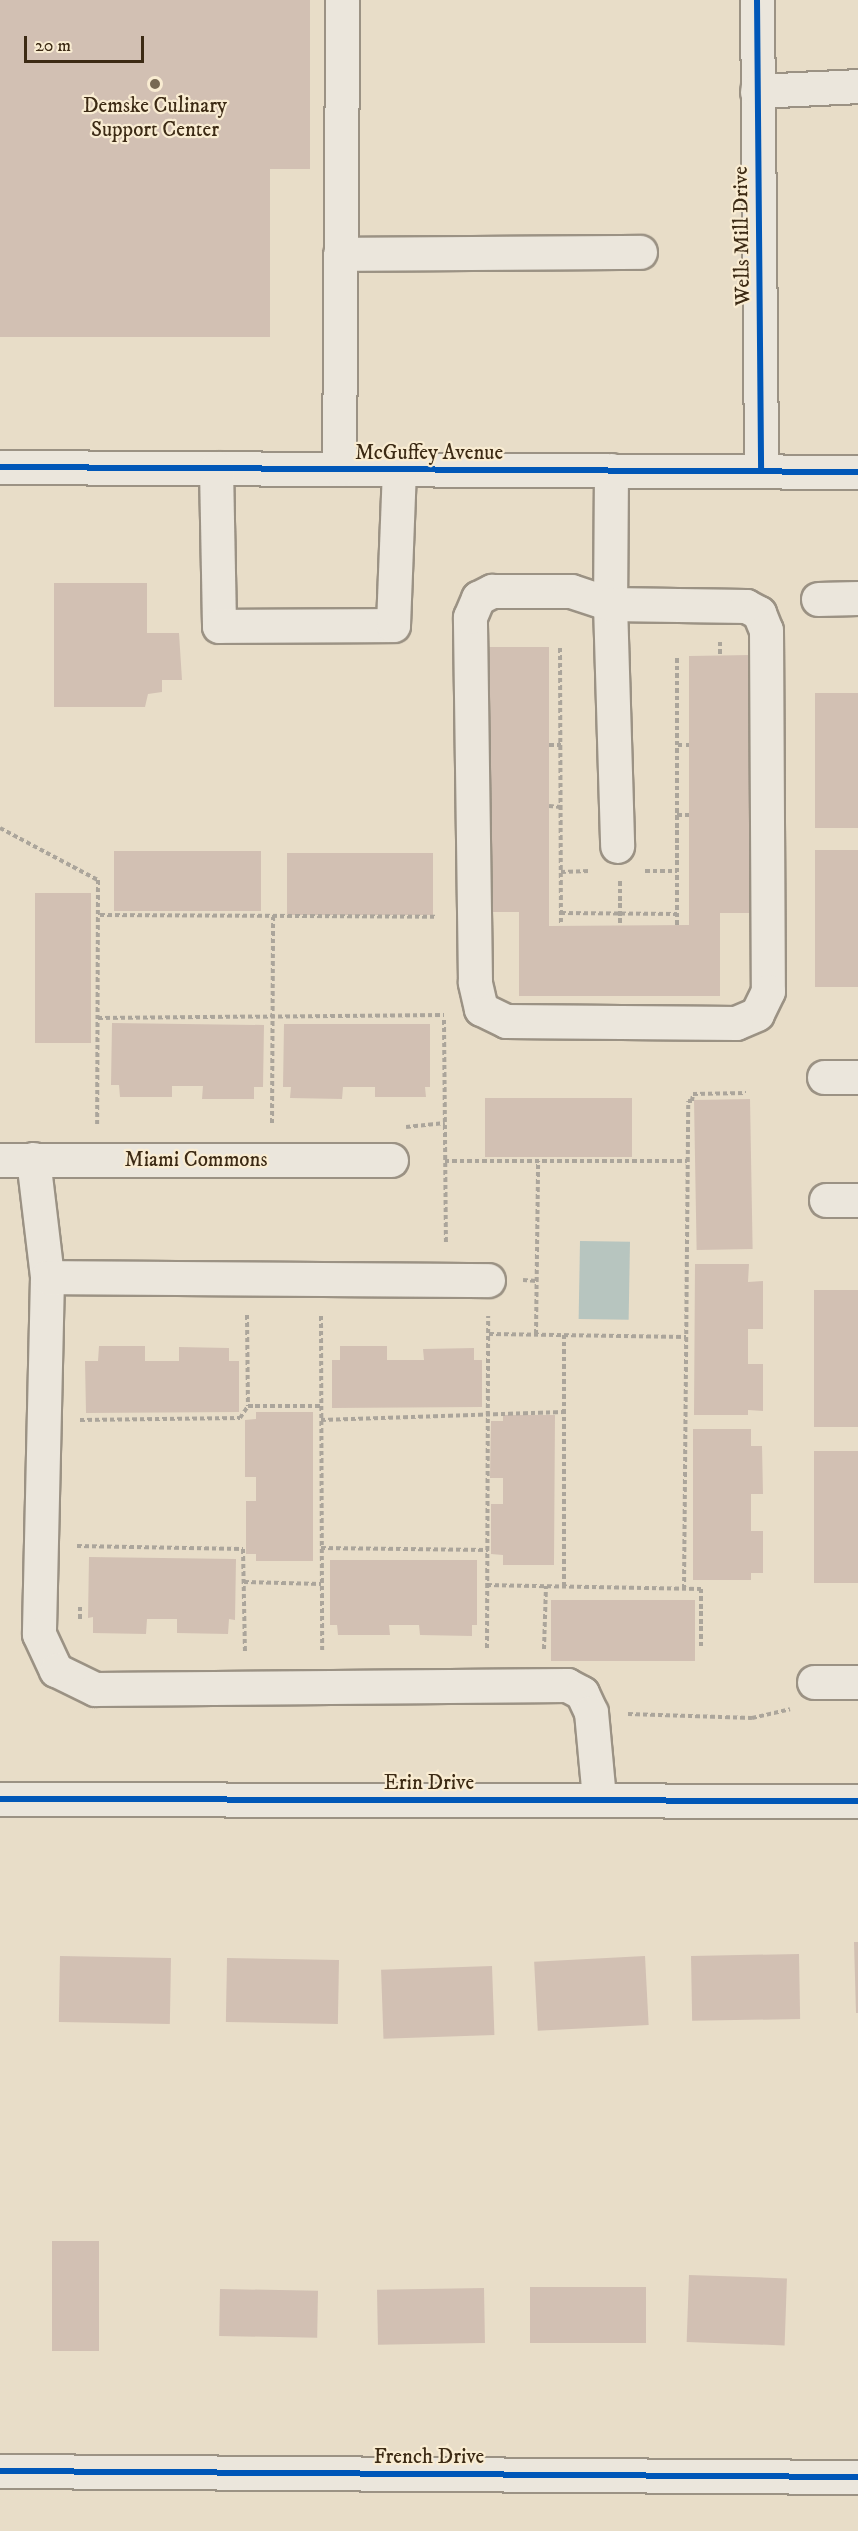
<!DOCTYPE html>
<style>
body{margin:0}
#map{position:relative;width:858px;height:2531px;overflow:hidden;background:#e8ddc8;font-family:"IM FELL DW Pica",serif}
div>[style]{position:absolute}
.water>*{inset:0;background:#b7c5bf;transform-origin:0 0}
.building>*{inset:0;background:#d2c0b3;transform-origin:0 0}
.path>*{height:4px;margin-top:-2px;transform-origin:0;background:repeating-linear-gradient(90deg,#aba59b 0 4.5px,transparent 0 7.5px)}
.roads{filter:drop-shadow(2px 0 #9b9284) drop-shadow(-2px 0 #9b9284) drop-shadow(0 2px #9b9284) drop-shadow(0 -2px #9b9284)}
.minor>*{height:33px;margin:-16.5px;padding:0 16.5px;transform-origin:16.5px;border-radius:16.5px;background:#ebe6dc}
.cycleway>*{height:6px;margin:-3px;padding:0 3px;transform-origin:3px;border-radius:3px;background:#0057b8}
.dots>*{width:16px;height:16px;translate:-50% -50%;box-sizing:border-box;border:3px solid #f9ecd2;border-radius:50%}
span{translate:-50% -50%;white-space:nowrap;text-align:center;line-height:1.15;-webkit-text-stroke:4.5px #f9ecd2;paint-order:stroke}
.poi-label{font-size:21px;color:#3c2a14}
.street-label{font-size:21px;color:#3c2a14}
.scale{position:absolute;left:24px;top:36px;width:120px;height:27px;box-sizing:border-box;border:3px solid #3c2a14;border-top:0;padding-left:8px;font-size:18px;line-height:21px;white-space:nowrap;color:#3c2a14;-webkit-text-stroke:4px #f9ecd2;paint-order:stroke}
</style>
<div id="map">
<div class="water">
<div style="left:580px;top:1241px;width:50px;height:78px;rotate:1deg"></div>
</div>
<div class="building">
<div style="clip-path:polygon(0 0,310px 0,310px 169px,270px 169px,270px 337px,0 337px)"></div>
<div style="clip-path:polygon(54px 583px,147px 583px,147px 633px,179px 633px,182px 680px,162px 680px,162px 692px,148px 694px,145px 707px,54px 707px)"></div>
<div style="clip-path:polygon(485px 647px,549px 647px,549px 926px,689px 925px,689px 656px,751px 655px,752px 913px,720px 913px,720px 996px,519px 996px,519px 912px,485px 912px)"></div>
<div style="left:858px;top:693px;width:135px;height:43px;rotate:90deg"></div>
<div style="left:815px;top:850px;width:43px;height:137px"></div>
<div style="left:114px;top:851px;width:147px;height:60px"></div>
<div style="left:287px;top:853px;width:146px;height:62px"></div>
<div style="left:91px;top:893px;width:150px;height:56px;rotate:90deg"></div>
<div style="clip-path:polygon(112px 1023px,264px 1025px,263px 1087px,254px 1087px,254px 1099px,202px 1099px,203px 1086px,172px 1086px,172px 1097px,120px 1097px,119px 1085px,111px 1085px)"></div>
<div style="clip-path:polygon(284px 1024px,430px 1024px,430px 1087px,425px 1087px,426px 1097px,375px 1097px,375px 1087px,343px 1087px,342px 1099px,290px 1098px,291px 1087px,283px 1087px)"></div>
<div style="left:485px;top:1098px;width:147px;height:59px"></div>
<div style="left:750px;top:1099px;width:150px;height:56px;rotate:89deg"></div>
<div style="clip-path:polygon(695px 1264px,749px 1264px,748px 1282px,763px 1281px,763px 1329px,748px 1329px,748px 1364px,763px 1364px,763px 1411px,748px 1410px,748px 1415px,694px 1415px)"></div>
<div style="left:814px;top:1290px;width:44px;height:137px"></div>
<div style="clip-path:polygon(99px 1346px,145px 1346px,145px 1361px,179px 1361px,179px 1347px,229px 1348px,229px 1361px,239px 1361px,239px 1412px,86px 1413px,85px 1361px,98px 1361px)"></div>
<div style="clip-path:polygon(340px 1346px,387px 1346px,387px 1360px,424px 1360px,423px 1349px,474px 1348px,474px 1360px,482px 1360px,482px 1407px,332px 1408px,332px 1360px,340px 1360px)"></div>
<div style="clip-path:polygon(256px 1412px,313px 1412px,313px 1561px,256px 1561px,256px 1554px,246px 1554px,246px 1501px,256px 1501px,256px 1477px,245px 1477px,245px 1420px,256px 1419px)"></div>
<div style="clip-path:polygon(503px 1415px,555px 1415px,554px 1565px,503px 1565px,503px 1555px,491px 1554px,491px 1504px,503px 1504px,503px 1478px,490px 1478px,491px 1421px,503px 1421px)"></div>
<div style="clip-path:polygon(693px 1429px,751px 1429px,751px 1446px,762px 1446px,763px 1494px,751px 1494px,751px 1531px,763px 1531px,763px 1573px,751px 1573px,751px 1580px,693px 1580px)"></div>
<div style="left:814px;top:1451px;width:44px;height:132px"></div>
<div style="clip-path:polygon(89px 1557px,236px 1559px,235px 1620px,229px 1619px,228px 1634px,177px 1633px,177px 1619px,147px 1619px,146px 1634px,93px 1633px,93px 1617px,88px 1618px)"></div>
<div style="clip-path:polygon(330px 1560px,477px 1560px,477px 1625px,472px 1625px,472px 1636px,420px 1635px,419px 1625px,389px 1625px,390px 1635px,338px 1635px,337px 1625px,330px 1625px)"></div>
<div style="left:551px;top:1600px;width:144px;height:61px"></div>
<div style="clip-path:polygon(854px 1942px,858px 1942px,858px 2013px,856px 2013px)"></div>
<div style="left:799px;top:1954px;width:65px;height:108px;rotate:89deg"></div>
<div style="left:60px;top:1956px;width:111px;height:66px;rotate:1deg"></div>
<div style="left:645px;top:1956px;width:69px;height:111px;rotate:87deg"></div>
<div style="left:227px;top:1958px;width:112px;height:64px;rotate:1deg"></div>
<div style="left:492px;top:1966px;width:69px;height:111px;rotate:88deg"></div>
<div style="left:52px;top:2241px;width:47px;height:110px"></div>
<div style="left:689px;top:2275px;width:98px;height:67px;rotate:2deg"></div>
<div style="left:530px;top:2287px;width:116px;height:56px"></div>
<div style="left:484px;top:2288px;width:55px;height:107px;rotate:89deg"></div>
<div style="left:220px;top:2289px;width:98px;height:47px;rotate:1deg"></div>
</div>
<div class="path">
<div style="left:720px;top:642px;width:14px;rotate:90deg"></div>
<div style="left:560px;top:648px;width:277px;rotate:89.8deg"></div>
<div style="left:549px;top:745px;width:12px"></div>
<div style="left:678px;top:745px;width:11px"></div>
<div style="left:549px;top:806px;width:12px;rotate:5deg"></div>
<div style="left:677px;top:815px;width:12px"></div>
<div style="left:0;top:828px;width:111px;rotate:28deg"></div>
<div style="left:98px;top:880px;width:244px;rotate:90.2deg"></div>
<div style="left:645px;top:871px;width:32px"></div>
<div style="left:561px;top:872px;width:28px;rotate:-2deg"></div>
<div style="left:620px;top:881px;width:44px;rotate:90deg"></div>
<div style="left:561px;top:913px;width:116px;rotate:0.5deg"></div>
<div style="left:100px;top:915px;width:337px;rotate:0.3deg"></div>
<div style="left:677px;top:925px;width:268px;rotate:-90deg"></div>
<div style="left:98px;top:1018px;width:346px;rotate:-0.5deg"></div>
<div style="left:444px;top:1020px;width:223px;rotate:89.5deg"></div>
<div style="left:272px;top:1123px;width:206px;rotate:-89.7deg"></div>
<div style="left:406px;top:1127px;width:39px;rotate:-6deg"></div>
<div style="left:445px;top:1161px;width:242px"></div>
<div style="left:523px;top:1280px;width:14px;rotate:4deg"></div>
<div style="left:247px;top:1315px;width:91px;rotate:89.4deg"></div>
<div style="left:248px;top:1406px;width:73px"></div>
<div style="left:321px;top:1316px;width:334px;rotate:89.8deg"></div>
<div style="left:489px;top:1334px;width:197px;rotate:0.9deg"></div>
<div style="left:536px;top:1334px;width:173px;rotate:-89.3deg"></div>
<div style="left:80px;top:1420px;width:160px;rotate:-0.7deg"></div>
<div style="left:240px;top:1418px;width:14px;rotate:-56deg"></div>
<div style="left:321px;top:1420px;width:243px;rotate:-1.9deg"></div>
<div style="left:77px;top:1546px;width:166px;rotate:1deg"></div>
<div style="left:243px;top:1549px;width:102px;rotate:88.9deg"></div>
<div style="left:321px;top:1548px;width:167px;rotate:0.7deg"></div>
<div style="left:244px;top:1582px;width:77px;rotate:1.5deg"></div>
<div style="left:487px;top:1585px;width:214px;rotate:1.1deg"></div>
<div style="left:701px;top:1589px;width:57px;rotate:90deg"></div>
<div style="left:564px;top:1586px;width:251px;rotate:-90deg"></div>
<div style="left:684px;top:1589px;width:488px;rotate:-89.5deg"></div>
<div style="left:688px;top:1101px;width:4px"></div>
<div style="left:692px;top:1101px;width:7px;rotate:-82deg"></div>
<div style="left:693px;top:1094px;width:53px;rotate:-1.1deg"></div>
<div style="left:80px;top:1619px;width:12px;rotate:-90deg"></div>
<div style="left:487px;top:1648px;width:332px;rotate:-89.8deg"></div>
<div style="left:544px;top:1649px;width:63px;rotate:-88.2deg"></div>
<div style="left:628px;top:1714px;width:124px;rotate:1.8deg"></div>
<div style="left:752px;top:1718px;width:39px;rotate:-13deg"></div>
</div>
<div class="roads">
<div class="minor">
<div style="left:757px;top:0;width:471px;rotate:89.5deg"></div>
<div style="left:757px;top:91px;width:101px;rotate:-2.8deg"></div>
<div style="left:340px;top:254px;width:300px;rotate:-0.4deg"></div>
<div style="left:0;top:467px;width:858px;rotate:0.33deg"></div>
<div style="left:216px;top:468px;width:158px;rotate:88.9deg"></div>
<div style="left:219px;top:626px;width:174px;rotate:-0.3deg"></div>
<div style="left:393px;top:625px;width:156px;rotate:-87.8deg"></div>
<div style="left:339px;top:469px;width:469px;rotate:-89.6deg"></div>
<div style="left:611px;top:470px;width:134px;rotate:90.4deg"></div>
<div style="left:610px;top:604px;width:242px;rotate:88.3deg"></div>
<div style="left:492px;top:591px;width:79px"></div>
<div style="left:571px;top:591px;width:41px;rotate:18.4deg"></div>
<div style="left:610px;top:604px;width:136px;rotate:0.8deg"></div>
<div style="left:746px;top:606px;width:15px;rotate:28deg"></div>
<div style="left:759px;top:613px;width:18px;rotate:68deg"></div>
<div style="left:766px;top:630px;width:361px;rotate:89.7deg"></div>
<div style="left:768px;top:991px;width:25px;rotate:116deg"></div>
<div style="left:757px;top:1014px;width:23px;rotate:157deg"></div>
<div style="left:736px;top:1023px;width:230px;rotate:-179.5deg"></div>
<div style="left:506px;top:1021px;width:28px;rotate:-154deg"></div>
<div style="left:481px;top:1009px;width:28px;rotate:-103deg"></div>
<div style="left:475px;top:982px;width:365px;rotate:-90.8deg"></div>
<div style="left:470px;top:617px;width:21px;rotate:-67deg"></div>
<div style="left:478px;top:598px;width:16px;rotate:-27deg"></div>
<div style="left:818px;top:599px;width:40px;rotate:-1.4deg"></div>
<div style="left:824px;top:1077px;width:34px"></div>
<div style="left:33px;top:1159px;width:119px;rotate:83.2deg"></div>
<div style="left:47px;top:1277px;width:357px;rotate:91.3deg"></div>
<div style="left:39px;top:1634px;width:40px;rotate:65deg"></div>
<div style="left:56px;top:1670px;width:43px;rotate:26deg"></div>
<div style="left:95px;top:1689px;width:472px;rotate:-0.5deg"></div>
<div style="left:567px;top:1685px;width:17px;rotate:28deg"></div>
<div style="left:582px;top:1693px;width:21px;rotate:65deg"></div>
<div style="left:591px;top:1712px;width:87px;rotate:84.7deg"></div>
<div style="left:0;top:1160px;width:391px"></div>
<div style="left:826px;top:1200px;width:32px"></div>
<div style="left:47px;top:1277px;width:441px;rotate:0.4deg"></div>
<div style="left:814px;top:1682px;width:44px"></div>
<div style="left:0;top:1799px;width:858px;rotate:0.13deg"></div>
<div style="left:0;top:2471px;width:858px;rotate:0.4deg"></div>
</div>
</div>
<div class="cycleway">
<div style="left:757px;top:0;width:471px;rotate:89.5deg"></div>
<div style="left:0;top:467px;width:858px;rotate:0.33deg"></div>
<div style="left:0;top:1799px;width:858px;rotate:0.13deg"></div>
<div style="left:0;top:2471px;width:858px;rotate:0.4deg"></div>
</div>
<div class="dots">
<div style="left:155px;top:84px;background:#786953"></div>
</div>
<div class="poi-label">
<span style="left:155px;top:118px">Demske Culinary<br>Support Center</span>
</div>
<div class="street-label">
<span style="left:742px;top:236px;rotate:-91deg">Wells Mill Drive</span>
<span style="left:429px;top:453px">McGuffey Avenue</span>
<span style="left:196px;top:1160px">Miami Commons</span>
<span style="left:429px;top:1783px">Erin Drive</span>
<span style="left:429px;top:2457px">French Drive</span>
</div>
<div class="scale">20 m</div>
</div>
